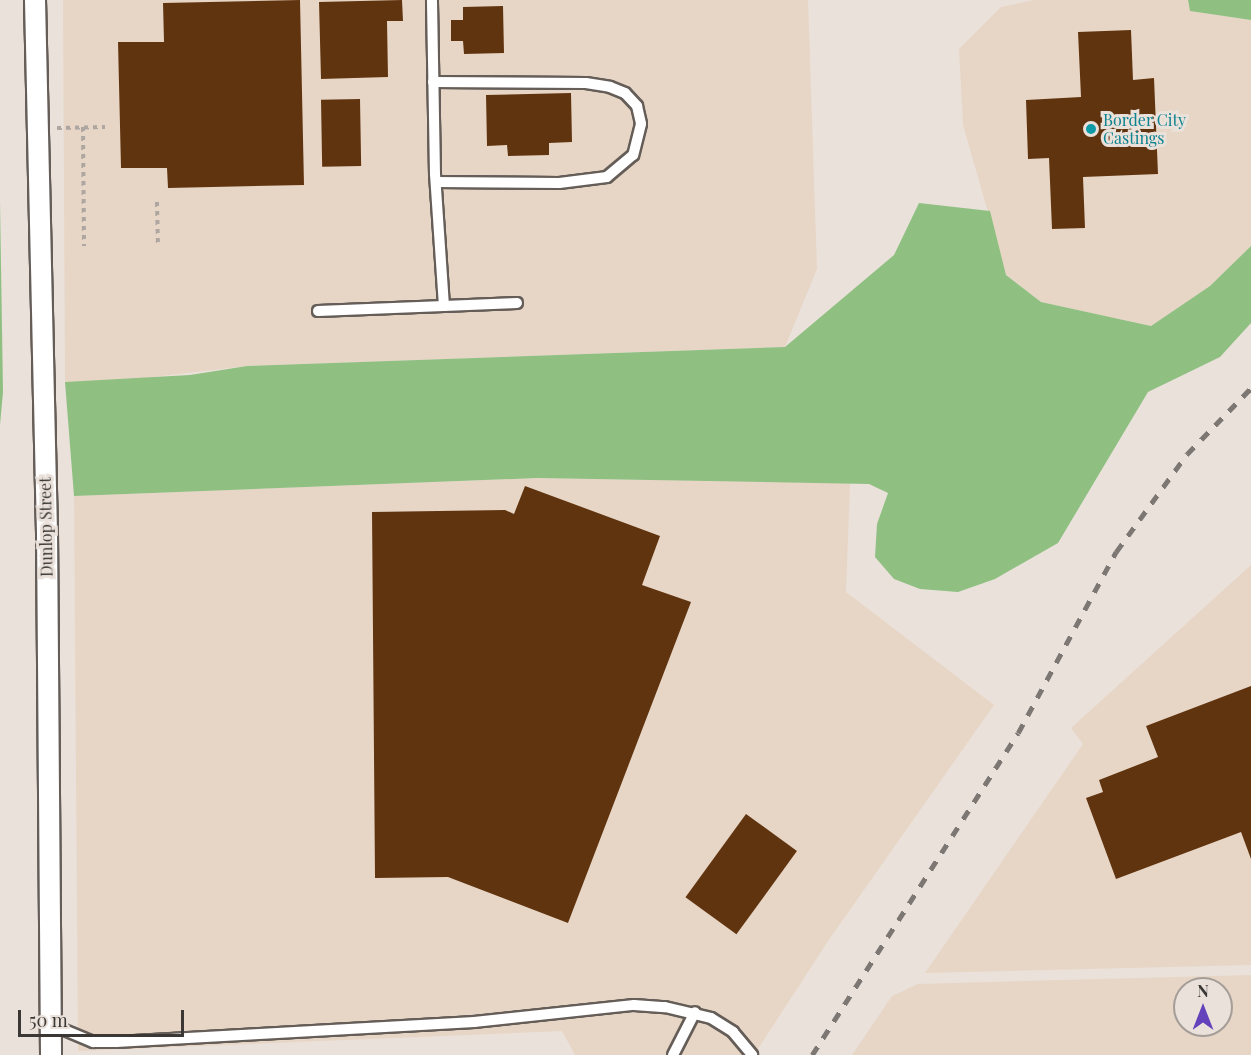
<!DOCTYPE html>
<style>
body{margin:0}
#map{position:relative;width:1251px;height:1055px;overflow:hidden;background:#eae1db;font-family:"Playfair Display",serif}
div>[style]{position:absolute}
.industrial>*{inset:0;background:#e7d6c5}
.forest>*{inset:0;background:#8fc082}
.building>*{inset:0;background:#613410;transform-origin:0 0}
.path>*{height:4px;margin-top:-2px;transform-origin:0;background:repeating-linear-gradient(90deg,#ada6a1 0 4.5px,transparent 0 9px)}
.roads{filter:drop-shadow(2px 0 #655d58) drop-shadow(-2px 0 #655d58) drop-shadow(0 2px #655d58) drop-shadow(0 -2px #655d58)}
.lane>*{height:10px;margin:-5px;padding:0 5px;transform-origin:5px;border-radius:5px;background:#fff}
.street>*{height:20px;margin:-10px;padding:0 10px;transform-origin:10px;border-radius:10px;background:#fff}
.rail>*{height:4.5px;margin-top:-2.25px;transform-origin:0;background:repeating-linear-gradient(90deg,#7d7773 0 10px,transparent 0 20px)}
.dots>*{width:16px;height:16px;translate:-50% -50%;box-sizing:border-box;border:3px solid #eae1db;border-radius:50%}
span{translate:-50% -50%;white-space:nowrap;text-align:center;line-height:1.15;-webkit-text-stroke:6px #eae1db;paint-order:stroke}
.culture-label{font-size:16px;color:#0d838f}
.left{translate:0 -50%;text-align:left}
.street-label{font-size:16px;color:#3a3734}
.north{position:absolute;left:1173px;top:977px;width:60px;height:60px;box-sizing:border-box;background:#eae1db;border:2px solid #a49d98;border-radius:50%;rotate:0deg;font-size:16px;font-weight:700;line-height:24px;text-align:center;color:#3a3734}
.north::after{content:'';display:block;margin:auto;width:21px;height:27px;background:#6442bb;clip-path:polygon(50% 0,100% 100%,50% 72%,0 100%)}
.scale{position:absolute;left:18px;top:1010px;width:166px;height:27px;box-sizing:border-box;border:3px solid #3a3734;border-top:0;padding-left:8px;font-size:18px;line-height:21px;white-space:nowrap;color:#3a3734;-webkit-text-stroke:4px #eae1db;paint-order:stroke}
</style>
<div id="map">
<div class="industrial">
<div style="clip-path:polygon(63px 0,808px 0,817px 269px,785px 347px,247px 366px,127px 380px,65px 382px)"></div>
<div style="clip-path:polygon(1034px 0,1188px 0,1190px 11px,1251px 20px,1251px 246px,1210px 286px,1151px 326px,1041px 302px,1006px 275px,963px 125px,959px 49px,1001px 7px)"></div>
<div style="clip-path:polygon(537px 478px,850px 483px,846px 592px,994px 705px,828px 941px,754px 1055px,575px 1055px,562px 1031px,78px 1051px,74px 496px)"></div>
<div style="clip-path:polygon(1251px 565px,1251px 965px,925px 973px,1083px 744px,1071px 728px)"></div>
<div style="clip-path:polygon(evenodd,1251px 975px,1251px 1055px,852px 1055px,892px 996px,918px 984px,1251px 975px,1185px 989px,1221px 989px,1221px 1025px,1185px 1025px,1185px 989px)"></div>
</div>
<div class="forest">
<div style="clip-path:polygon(1188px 0,1251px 0,1251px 20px,1190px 11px)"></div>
<div style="clip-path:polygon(0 202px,3px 392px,0 425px)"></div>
<div style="clip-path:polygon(919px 203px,990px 211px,1006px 275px,1041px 302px,1151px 326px,1210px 286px,1251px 246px,1251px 323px,1220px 357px,1148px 392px,1058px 543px,995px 579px,958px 592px,920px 589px,894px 579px,875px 557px,877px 524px,888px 493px,869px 484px,537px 478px,74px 496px,65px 382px,190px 375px,247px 366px,785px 347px,894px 255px)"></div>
</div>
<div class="building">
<div style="clip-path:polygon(300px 0,304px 185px,168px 188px,167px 168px,121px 168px,118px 42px,164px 42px,163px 3px)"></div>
<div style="clip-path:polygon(402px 0,403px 21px,387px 21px,388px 77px,321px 79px,319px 2px)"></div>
<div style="clip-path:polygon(503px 6px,504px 53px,464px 54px,463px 41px,451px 41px,451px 20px,463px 20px,463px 7px)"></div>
<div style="clip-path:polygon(1131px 30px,1133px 80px,1154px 78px,1158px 174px,1083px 177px,1085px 228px,1052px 229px,1049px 158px,1028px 159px,1026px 100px,1081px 97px,1078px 32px)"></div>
<div style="clip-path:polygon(571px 93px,572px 142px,549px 143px,549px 155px,508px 156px,507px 145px,487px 146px,486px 95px)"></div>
<div style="left:360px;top:99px;width:67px;height:39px;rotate:89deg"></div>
<div style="clip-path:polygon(525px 486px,660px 536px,642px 585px,691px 602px,568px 923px,448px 877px,375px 878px,372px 512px,505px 510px,514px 514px)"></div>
<div style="clip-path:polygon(1251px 686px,1251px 859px,1241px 832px,1116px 879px,1086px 798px,1103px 792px,1099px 780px,1158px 757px,1146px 726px)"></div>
<div style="left:746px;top:814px;width:63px;height:103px;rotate:36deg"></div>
</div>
<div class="path">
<div style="left:83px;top:127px;width:119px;rotate:89.5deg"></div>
<div style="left:57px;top:128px;width:48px;rotate:-1.2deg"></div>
<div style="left:157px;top:202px;width:43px;rotate:88.7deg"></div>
</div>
<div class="roads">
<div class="lane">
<div style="left:433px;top:82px;width:153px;rotate:0.4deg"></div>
<div style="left:586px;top:83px;width:24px;rotate:9deg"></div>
<div style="left:610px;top:87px;width:16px;rotate:22deg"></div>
<div style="left:625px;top:93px;width:18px;rotate:47deg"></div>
<div style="left:637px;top:106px;width:18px;rotate:77deg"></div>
<div style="left:641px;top:124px;width:32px;rotate:104deg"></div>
<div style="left:633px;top:155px;width:34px;rotate:140deg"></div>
<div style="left:607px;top:177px;width:48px;rotate:172.9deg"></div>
<div style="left:559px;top:183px;width:123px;rotate:-179.5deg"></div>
<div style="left:444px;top:306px;width:73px;rotate:-2.4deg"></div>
<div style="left:318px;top:311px;width:126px;rotate:-2.3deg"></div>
<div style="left:444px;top:306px;width:132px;rotate:-93.9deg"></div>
<div style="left:435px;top:174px;width:174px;rotate:-91deg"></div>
<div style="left:50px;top:1024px;width:47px;rotate:22.7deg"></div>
<div style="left:93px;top:1042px;width:23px"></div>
<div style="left:116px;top:1042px;width:359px;rotate:-3.2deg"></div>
<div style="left:474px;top:1022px;width:161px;rotate:-6.1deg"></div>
<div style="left:634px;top:1005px;width:31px;rotate:4deg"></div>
<div style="left:665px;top:1007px;width:47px;rotate:13.4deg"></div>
<div style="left:711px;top:1018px;width:26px;rotate:32deg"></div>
<div style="left:733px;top:1032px;width:30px;rotate:50deg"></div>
<div style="left:673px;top:1055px;width:48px;rotate:-62.9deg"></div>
</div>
<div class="street">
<div style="left:35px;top:0;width:532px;rotate:88.71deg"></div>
<div style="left:47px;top:532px;width:523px;rotate:89.56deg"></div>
</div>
</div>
<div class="rail">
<div style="left:812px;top:1055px;width:382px;rotate:-57.4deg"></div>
<div style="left:1018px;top:733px;width:206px;rotate:-61.6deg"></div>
<div style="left:1116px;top:552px;width:121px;rotate:-54.1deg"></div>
<div style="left:1187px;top:454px;width:92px;rotate:-45.9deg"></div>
</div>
<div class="dots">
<div style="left:1091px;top:129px;background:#0f9aa8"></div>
</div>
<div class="culture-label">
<span class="left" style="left:1103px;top:129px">Border City<br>Castings</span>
</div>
<div class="street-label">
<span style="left:46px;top:527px;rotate:-91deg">Dunlop Street</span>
</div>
<div class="north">N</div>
<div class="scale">50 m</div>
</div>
